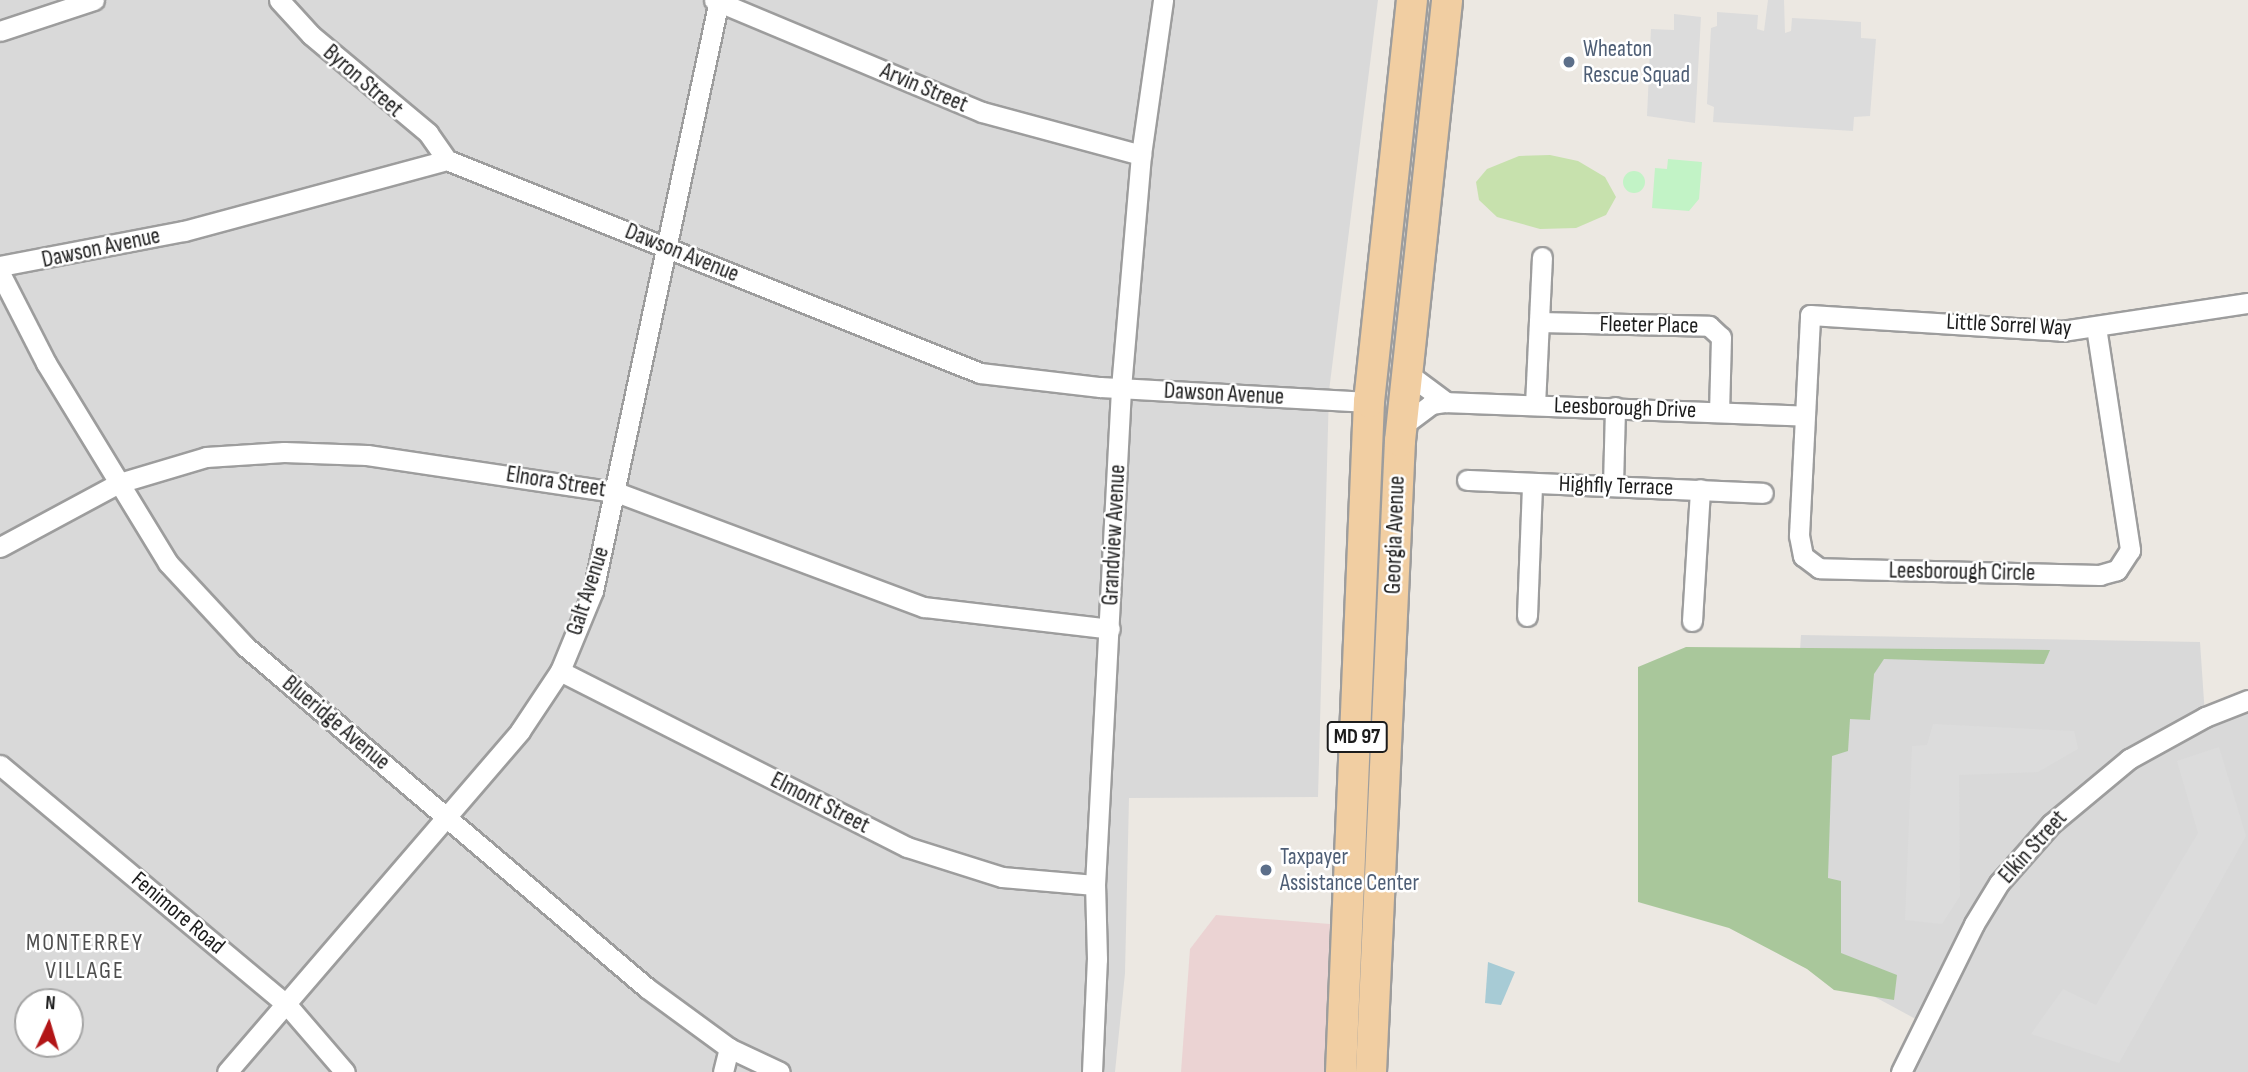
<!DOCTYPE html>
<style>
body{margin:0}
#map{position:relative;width:2248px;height:1072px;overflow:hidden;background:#ece8e2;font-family:"Sofia Sans Condensed",sans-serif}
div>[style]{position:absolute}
.residential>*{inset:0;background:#d9d9d9}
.commercial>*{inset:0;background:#ebd3d3}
.grass>*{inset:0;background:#c7e1ad}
.forest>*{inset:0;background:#a9c79b}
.park>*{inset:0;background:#c2f3c6}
.round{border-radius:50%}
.parking>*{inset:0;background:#dcdcdc}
.water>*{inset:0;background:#a7cbd5}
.roads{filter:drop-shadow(2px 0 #9d9d9d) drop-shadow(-2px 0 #9d9d9d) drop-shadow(0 2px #9d9d9d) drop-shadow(0 -2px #9d9d9d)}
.street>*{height:19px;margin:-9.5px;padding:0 9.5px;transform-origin:9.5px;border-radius:9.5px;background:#fff}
.primary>*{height:30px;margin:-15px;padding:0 15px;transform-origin:15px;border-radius:15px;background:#f1cea2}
.dots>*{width:19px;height:19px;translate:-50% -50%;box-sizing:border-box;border:4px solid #fff;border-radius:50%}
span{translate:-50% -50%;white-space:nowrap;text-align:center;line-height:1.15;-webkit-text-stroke:5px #fff;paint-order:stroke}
.shield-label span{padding:2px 5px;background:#fff;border:2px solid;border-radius:5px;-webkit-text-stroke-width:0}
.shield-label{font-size:21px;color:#1c1c1c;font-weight:700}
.service-label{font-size:23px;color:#4e5e75}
.left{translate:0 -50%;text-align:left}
.street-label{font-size:23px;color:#1c1c1c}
.neighbourhood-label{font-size:24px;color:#4f4f4f;letter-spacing:2px}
.north{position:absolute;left:14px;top:988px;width:70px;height:70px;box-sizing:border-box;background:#fff;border:2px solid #a4a4a4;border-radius:50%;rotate:4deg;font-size:19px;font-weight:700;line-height:28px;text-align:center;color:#1c1c1c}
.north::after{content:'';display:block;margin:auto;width:24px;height:32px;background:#b21517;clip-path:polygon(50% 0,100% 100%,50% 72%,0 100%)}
</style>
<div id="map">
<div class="residential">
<div style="clip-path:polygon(evenodd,0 0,1378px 0,1329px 391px,1318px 797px,1129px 798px,1125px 973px,1115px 1072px,0 1072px,0 0,28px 1002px,70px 1002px,70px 1044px,28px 1044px,28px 1002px)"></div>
<div style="clip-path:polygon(1801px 635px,2200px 642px,2205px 716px,2248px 700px,2248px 1072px,1901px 1072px,1923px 1023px,1781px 946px)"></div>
</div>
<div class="commercial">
<div style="clip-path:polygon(1216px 915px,1330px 924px,1324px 1072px,1181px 1072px,1190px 949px)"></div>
</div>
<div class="grass">
<div style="clip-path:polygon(1550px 155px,1578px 161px,1605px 177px,1616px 197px,1606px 215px,1576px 228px,1540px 229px,1497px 217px,1479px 200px,1476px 182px,1487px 169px,1519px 156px)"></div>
</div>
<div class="forest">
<div style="clip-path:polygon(1686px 647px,2050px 650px,2044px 664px,1884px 659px,1874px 674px,1870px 720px,1850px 719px,1848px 751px,1832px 756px,1828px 878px,1841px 881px,1841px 953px,1897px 975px,1894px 1000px,1834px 990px,1807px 969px,1729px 928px,1638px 902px,1638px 667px)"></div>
</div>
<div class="park">
<div style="clip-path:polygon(1668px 159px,1702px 162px,1699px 199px,1689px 211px,1652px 208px,1655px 168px,1667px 169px)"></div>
<div class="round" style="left:1623px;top:171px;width:22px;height:22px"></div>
</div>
<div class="parking">
<div style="clip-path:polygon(1768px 0,1784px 0,1785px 33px,1791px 31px,1792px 18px,1830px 20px,1861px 22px,1861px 38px,1876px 39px,1870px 116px,1854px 117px,1853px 131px,1713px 122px,1714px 107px,1707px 104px,1711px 28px,1717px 26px,1717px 12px,1758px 15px,1757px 29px,1764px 31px)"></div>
<div style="clip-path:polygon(1674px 14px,1701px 17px,1695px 123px,1647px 116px,1651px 29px,1674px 30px)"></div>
<div style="clip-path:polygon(1933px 724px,2074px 731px,2078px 749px,2038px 772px,1959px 775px,1960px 896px,1942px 924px,1905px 920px,1912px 746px,1927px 745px)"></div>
<div style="clip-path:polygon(2219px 747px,2246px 836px,2119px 1063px,2031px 1034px,2063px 989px,2096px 1005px,2198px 833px,2177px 761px)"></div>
</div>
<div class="water">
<div style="clip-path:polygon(1488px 962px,1515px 972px,1501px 1005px,1485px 1003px)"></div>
</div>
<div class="roads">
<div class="street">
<div style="left:279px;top:0;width:47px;rotate:47.6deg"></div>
<div style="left:311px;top:35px;width:153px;rotate:39.9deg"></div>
<div style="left:428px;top:133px;width:33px;rotate:55deg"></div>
<div style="left:714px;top:0;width:290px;rotate:22.7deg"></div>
<div style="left:982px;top:112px;width:165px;rotate:15.1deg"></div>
<div style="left:0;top:31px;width:99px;rotate:-18.3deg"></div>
<div style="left:0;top:266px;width:187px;rotate:-10.8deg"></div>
<div style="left:184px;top:231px;width:272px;rotate:-15.1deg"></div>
<div style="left:447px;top:160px;width:574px;rotate:21.78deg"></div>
<div style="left:980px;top:373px;width:121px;rotate:6.7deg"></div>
<div style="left:1100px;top:387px;width:269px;rotate:3.2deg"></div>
<div style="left:0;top:273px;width:101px;rotate:62.9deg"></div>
<div style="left:46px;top:363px;width:234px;rotate:58.6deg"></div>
<div style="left:168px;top:563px;width:113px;rotate:47.1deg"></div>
<div style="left:245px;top:646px;width:528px;rotate:40.39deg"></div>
<div style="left:647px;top:988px;width:102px;rotate:36.2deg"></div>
<div style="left:729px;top:1048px;width:56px;rotate:25.2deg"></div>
<div style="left:1539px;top:322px;width:170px;rotate:1.3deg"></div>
<div style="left:1709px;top:326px;width:16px;rotate:43deg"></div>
<div style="left:1721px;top:337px;width:74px;rotate:91.5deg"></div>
<div style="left:2096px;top:327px;width:226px;rotate:81.3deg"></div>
<div style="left:2130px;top:550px;width:24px;rotate:123deg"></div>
<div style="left:2117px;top:570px;width:18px;rotate:164deg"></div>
<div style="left:2100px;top:575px;width:281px;rotate:-178.6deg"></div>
<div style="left:1819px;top:568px;width:20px;rotate:-143deg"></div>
<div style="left:1803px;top:556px;width:21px;rotate:-101deg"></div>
<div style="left:1799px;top:535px;width:220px;rotate:-87.1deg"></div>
<div style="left:1810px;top:315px;width:253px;rotate:3.6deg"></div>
<div style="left:2062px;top:331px;width:188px;rotate:-8.6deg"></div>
<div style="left:1407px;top:373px;width:49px;rotate:36.6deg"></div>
<div style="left:1535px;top:405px;width:148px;rotate:-87.3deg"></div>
<div style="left:1401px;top:427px;width:38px;rotate:-37deg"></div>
<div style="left:1431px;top:404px;width:15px;rotate:-8deg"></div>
<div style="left:1446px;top:402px;width:358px;rotate:2.2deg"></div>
<div style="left:1467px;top:480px;width:296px;rotate:2.5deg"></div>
<div style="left:1613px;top:485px;width:78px;rotate:-88.5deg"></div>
<div style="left:0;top:547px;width:135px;rotate:-28.3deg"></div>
<div style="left:119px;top:483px;width:91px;rotate:-16.6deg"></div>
<div style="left:206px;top:457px;width:78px;rotate:-3.7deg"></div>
<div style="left:284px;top:452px;width:83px;rotate:2.1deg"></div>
<div style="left:367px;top:455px;width:252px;rotate:8.5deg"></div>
<div style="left:616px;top:492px;width:329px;rotate:20.5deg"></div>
<div style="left:924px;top:607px;width:187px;rotate:6.7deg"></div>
<div style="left:1527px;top:616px;width:133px;rotate:-87.8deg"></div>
<div style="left:1692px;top:621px;width:132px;rotate:-86.5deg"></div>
<div style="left:560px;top:671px;width:389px;rotate:26.9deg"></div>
<div style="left:907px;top:847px;width:100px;rotate:17.5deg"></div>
<div style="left:1002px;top:877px;width:93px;rotate:4.9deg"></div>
<div style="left:0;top:765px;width:376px;rotate:39.9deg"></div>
<div style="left:288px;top:1006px;width:87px;rotate:49.2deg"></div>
<div style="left:227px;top:1072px;width:450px;rotate:-49.3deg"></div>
<div style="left:520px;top:731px;width:72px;rotate:-56.3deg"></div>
<div style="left:560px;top:671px;width:87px;rotate:-67.6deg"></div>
<div style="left:593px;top:591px;width:604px;rotate:-77.96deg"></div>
<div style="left:723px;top:1072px;width:25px;rotate:-76deg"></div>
<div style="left:1092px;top:1072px;width:113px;rotate:-87.5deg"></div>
<div style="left:1097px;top:959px;width:74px;rotate:-91.5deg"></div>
<div style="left:1095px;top:885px;width:498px;rotate:-87deg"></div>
<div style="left:1121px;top:388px;width:234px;rotate:-85.1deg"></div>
<div style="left:1141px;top:155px;width:157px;rotate:-81.9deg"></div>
<div style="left:1901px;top:1072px;width:165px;rotate:-63.7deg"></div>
<div style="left:1974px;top:924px;width:48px;rotate:-58.6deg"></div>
<div style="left:1999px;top:883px;width:79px;rotate:-48.6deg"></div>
<div style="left:2051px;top:824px;width:102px;rotate:-39.8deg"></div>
<div style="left:2129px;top:759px;width:87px;rotate:-28.9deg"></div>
<div style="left:2205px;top:717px;width:46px;rotate:-21.6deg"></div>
</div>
<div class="primary">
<div style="left:1341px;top:1072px;width:671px;rotate:-87.61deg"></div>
<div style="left:1369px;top:402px;width:404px;rotate:-83.9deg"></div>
<div style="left:1371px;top:1072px;width:632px;rotate:-87.37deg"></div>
<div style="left:1400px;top:441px;width:443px;rotate:-83.9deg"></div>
</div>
</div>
<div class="dots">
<div style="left:1569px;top:62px;background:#5c6f8a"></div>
<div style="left:1266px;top:870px;background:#5c6f8a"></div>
</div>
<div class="shield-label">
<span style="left:1357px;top:737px">MD 97</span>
</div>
<div class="service-label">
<span class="left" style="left:1583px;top:62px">Wheaton<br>Rescue Squad</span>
<span class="left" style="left:1280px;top:870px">Taxpayer<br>Assistance Center</span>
</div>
<div class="street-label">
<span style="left:363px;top:81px;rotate:41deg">Byron Street</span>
<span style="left:924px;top:88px;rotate:23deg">Arvin Street</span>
<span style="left:101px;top:248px;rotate:-12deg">Dawson Avenue</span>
<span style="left:682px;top:253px;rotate:22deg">Dawson Avenue</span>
<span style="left:1649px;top:325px;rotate:1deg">Fleeter Place</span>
<span style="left:2009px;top:325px;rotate:3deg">Little Sorrel Way</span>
<span style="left:1224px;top:394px;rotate:3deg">Dawson Avenue</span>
<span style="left:1625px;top:408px;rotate:2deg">Leesborough Drive</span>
<span style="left:556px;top:482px;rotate:9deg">Elnora Street</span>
<span style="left:1616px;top:486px;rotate:2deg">Highfly Terrace</span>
<span style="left:1114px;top:535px;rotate:-87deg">Grandview Avenue</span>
<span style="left:1395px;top:535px;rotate:-88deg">Georgia Avenue</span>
<span style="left:1962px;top:572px;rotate:1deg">Leesborough Circle</span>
<span style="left:588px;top:591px;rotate:-72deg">Galt Avenue</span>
<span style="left:336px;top:723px;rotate:40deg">Blueridge Avenue</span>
<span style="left:820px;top:803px;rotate:27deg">Elmont Street</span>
<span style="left:2033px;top:847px;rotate:-48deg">Elkin Street</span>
<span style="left:178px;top:913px;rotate:40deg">Fenimore Road</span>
</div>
<div class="neighbourhood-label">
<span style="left:85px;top:957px">MONTERREY<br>VILLAGE</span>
</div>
<div class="north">N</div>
</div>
